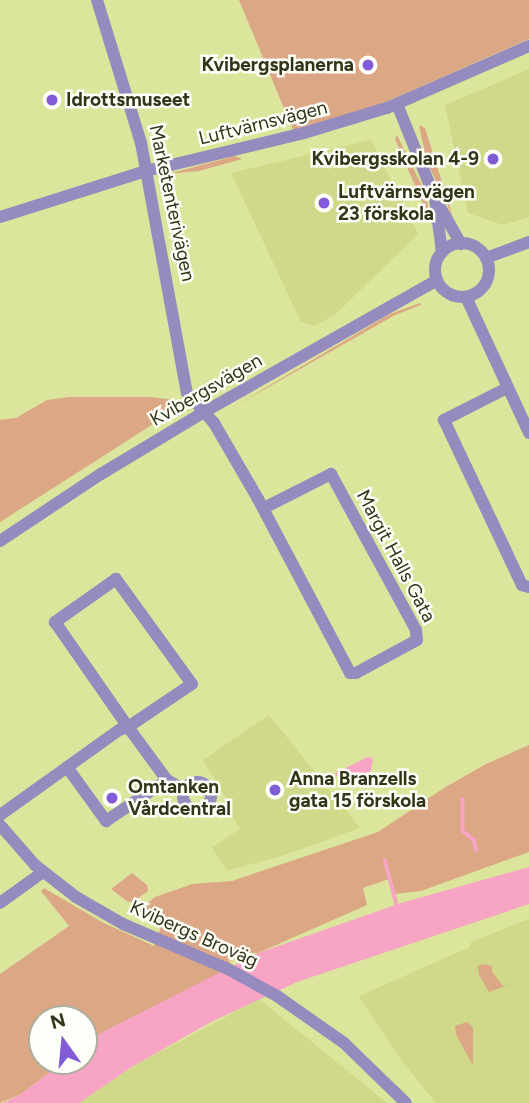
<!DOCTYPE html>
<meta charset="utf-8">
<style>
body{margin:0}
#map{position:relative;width:529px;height:1103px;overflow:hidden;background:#dbe59c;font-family:Figtree,sans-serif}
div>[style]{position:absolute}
.built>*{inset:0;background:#d0d989}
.green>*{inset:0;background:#dba785}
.water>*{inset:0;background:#f8a4c5}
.stream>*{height:3.5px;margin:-1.75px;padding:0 1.75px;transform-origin:1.75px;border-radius:1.75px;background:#f8a4c5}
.minor>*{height:12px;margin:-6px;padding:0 6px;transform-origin:6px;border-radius:6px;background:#968bbe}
.minor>.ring{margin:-6px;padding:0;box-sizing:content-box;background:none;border:12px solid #968bbe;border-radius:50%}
.dots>*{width:19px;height:19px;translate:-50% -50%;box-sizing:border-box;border:4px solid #fefff8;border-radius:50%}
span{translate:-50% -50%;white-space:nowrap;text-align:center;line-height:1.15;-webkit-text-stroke:5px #fefff8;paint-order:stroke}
.poi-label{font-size:19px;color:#323518;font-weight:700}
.right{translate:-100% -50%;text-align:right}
.left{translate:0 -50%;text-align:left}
.street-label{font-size:19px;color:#323518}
.north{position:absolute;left:28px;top:1005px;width:70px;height:70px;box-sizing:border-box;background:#fefff8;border:2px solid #acae9e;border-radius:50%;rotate:345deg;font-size:19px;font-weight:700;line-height:28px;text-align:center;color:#323518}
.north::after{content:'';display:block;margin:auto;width:24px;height:32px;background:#825cd6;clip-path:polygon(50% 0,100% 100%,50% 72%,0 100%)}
</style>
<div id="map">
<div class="built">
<div style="clip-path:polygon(529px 69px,529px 217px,503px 225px,468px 213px,445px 105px)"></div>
<div style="clip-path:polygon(371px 140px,418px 234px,336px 314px,314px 326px,301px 322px,231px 173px)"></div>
<div style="clip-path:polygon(269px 715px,360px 828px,284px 855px,227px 871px,212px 847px,240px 829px,225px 806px,228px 802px,203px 760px)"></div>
<div style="clip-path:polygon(529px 919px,529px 1103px,436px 1103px,401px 1060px,359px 996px,470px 947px,471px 942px)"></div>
<div style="clip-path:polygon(259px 999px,387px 1103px,79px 1103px,130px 1068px)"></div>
</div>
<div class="green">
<div style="clip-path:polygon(239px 0,529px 0,529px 39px,372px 108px,293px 130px)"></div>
<div style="clip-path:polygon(419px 125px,425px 128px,453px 217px,427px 162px)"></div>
<div style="clip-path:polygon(397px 135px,425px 192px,432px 225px,395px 139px)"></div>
<div style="clip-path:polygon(235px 156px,242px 159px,199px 171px,168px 174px)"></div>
<div style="clip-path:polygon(420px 303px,421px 305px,395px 315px,228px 410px,390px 314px)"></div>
<div style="clip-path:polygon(69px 397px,151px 397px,174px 400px,176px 407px,169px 414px,0 522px,0 420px,16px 418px,47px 400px)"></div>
<div style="clip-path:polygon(529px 745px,529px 852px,421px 891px,395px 894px,389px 879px,363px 888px,367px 905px,258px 953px,239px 952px,220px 973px,97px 1035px,84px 1050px,84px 1019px,42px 1019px,42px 1061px,65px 1061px,21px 1094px,0 1103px,0 974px,69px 926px,41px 891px,44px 888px,102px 922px,154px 946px,162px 924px,138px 912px,155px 897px,192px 884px,232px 881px,378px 832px,444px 788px,486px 764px)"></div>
<div style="clip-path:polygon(132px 873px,147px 885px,148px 891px,134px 901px,128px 902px,111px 889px)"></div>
<div style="clip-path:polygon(482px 964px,492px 966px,492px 972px,503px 986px,511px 984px,489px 992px,479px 975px,478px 966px)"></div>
<div style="clip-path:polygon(467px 1022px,473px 1027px,473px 1066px,456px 1034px,455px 1026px)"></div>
</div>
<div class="water">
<div style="clip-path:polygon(368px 757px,373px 758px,371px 771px,347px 783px,339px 780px,335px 773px)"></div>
<div style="clip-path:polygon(529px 867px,529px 904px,297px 982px,211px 1022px,130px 1068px,79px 1103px,3px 1103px,21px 1094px,65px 1061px,84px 1061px,84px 1050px,97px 1035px,258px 953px,401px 903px)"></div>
</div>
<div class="stream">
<div style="left:463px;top:799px;width:32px;rotate:90deg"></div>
<div style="left:463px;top:831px;width:14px;rotate:39deg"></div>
<div style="left:474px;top:840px;width:11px;rotate:75deg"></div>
<div style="left:385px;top:860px;width:51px;rotate:75.1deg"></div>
</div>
<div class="minor">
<div style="left:97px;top:0;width:150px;rotate:72.9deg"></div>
<div style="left:141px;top:143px;width:254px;rotate:79.6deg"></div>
<div style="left:187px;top:393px;width:40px;rotate:48deg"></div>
<div style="left:214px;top:423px;width:88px;rotate:59.9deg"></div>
<div style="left:258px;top:499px;width:197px;rotate:62.1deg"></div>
<div style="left:350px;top:673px;width:6px"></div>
<div style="left:356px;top:673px;width:69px;rotate:-28.4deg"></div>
<div style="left:417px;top:640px;width:10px;rotate:-96deg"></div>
<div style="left:416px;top:630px;width:178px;rotate:-118.6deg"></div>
<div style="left:331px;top:474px;width:75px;rotate:153.1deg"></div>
<div style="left:397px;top:104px;width:101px;rotate:68deg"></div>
<div style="left:435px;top:198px;width:53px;rotate:60.5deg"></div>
<div style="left:435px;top:198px;width:55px;rotate:82.7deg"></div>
<div style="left:0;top:217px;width:153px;rotate:-17.5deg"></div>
<div style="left:146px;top:171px;width:163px;rotate:-13.5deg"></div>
<div style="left:304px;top:133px;width:87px;rotate:-16.8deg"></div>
<div style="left:387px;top:108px;width:155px;rotate:-23.6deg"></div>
<div class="ring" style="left:435px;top:243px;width:42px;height:42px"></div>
<div style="left:486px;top:258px;width:46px;rotate:-20.4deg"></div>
<div style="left:466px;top:297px;width:150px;rotate:65.1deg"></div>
<div style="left:507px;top:388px;width:71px;rotate:153.1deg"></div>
<div style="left:444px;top:420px;width:183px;rotate:64.7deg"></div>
<div style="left:522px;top:585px;width:7px;rotate:16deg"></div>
<div style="left:0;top:541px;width:121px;rotate:-33.6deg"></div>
<div style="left:101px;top:474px;width:120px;rotate:-31deg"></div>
<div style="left:204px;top:412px;width:268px;rotate:-29.5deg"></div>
<div style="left:67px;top:767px;width:67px;rotate:54.2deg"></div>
<div style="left:106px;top:821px;width:73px;rotate:-33.9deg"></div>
<div class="ring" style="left:183px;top:782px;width:16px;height:16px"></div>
<div style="left:0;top:815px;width:146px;rotate:-35.5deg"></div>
<div style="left:119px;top:730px;width:9px;rotate:-18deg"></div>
<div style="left:128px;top:727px;width:77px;rotate:-33.9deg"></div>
<div style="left:192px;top:684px;width:130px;rotate:-125.9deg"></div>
<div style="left:116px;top:579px;width:75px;rotate:144.8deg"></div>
<div style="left:55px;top:622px;width:128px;rotate:55.2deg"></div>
<div style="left:128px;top:727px;width:66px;rotate:53.7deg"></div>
<div style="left:167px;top:780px;width:18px;rotate:29deg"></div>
<div style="left:0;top:825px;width:53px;rotate:48.8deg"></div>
<div style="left:35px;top:865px;width:52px;rotate:38deg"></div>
<div style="left:76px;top:897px;width:54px;rotate:29.9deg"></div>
<div style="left:123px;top:924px;width:114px;rotate:23.2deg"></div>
<div style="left:228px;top:969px;width:56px;rotate:28.9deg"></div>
<div style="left:277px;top:996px;width:82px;rotate:35deg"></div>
<div style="left:344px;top:1043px;width:86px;rotate:44.1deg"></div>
<div style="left:0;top:903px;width:53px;rotate:-35.8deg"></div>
</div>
<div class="dots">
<div style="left:368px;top:65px;background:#825cd6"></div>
<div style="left:52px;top:100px;background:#825cd6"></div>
<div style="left:493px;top:159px;background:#825cd6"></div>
<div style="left:324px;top:203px;background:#825cd6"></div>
<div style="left:275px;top:790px;background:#825cd6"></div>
<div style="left:112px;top:798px;background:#825cd6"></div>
</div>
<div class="poi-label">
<span class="right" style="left:354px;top:65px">Kvibergsplanerna</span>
<span class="left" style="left:66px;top:100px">Idrottsmuseet</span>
<span class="right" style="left:479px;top:159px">Kvibergsskolan 4-9</span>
<span class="left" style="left:338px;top:203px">Luftvärnsvägen<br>23 förskola</span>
<span class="left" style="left:289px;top:790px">Anna Branzells<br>gata 15 förskola</span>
<span class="left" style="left:128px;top:798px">Omtanken<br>Vårdcentral</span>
</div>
<div class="street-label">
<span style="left:263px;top:123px;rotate:-14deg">Luftvärnsvägen</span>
<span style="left:172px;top:203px;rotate:78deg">Marketenterivägen</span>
<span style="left:206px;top:390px;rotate:-30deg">Kvibergsvägen</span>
<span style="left:396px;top:556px;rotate:62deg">Margit Halls Gata</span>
<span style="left:194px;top:934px;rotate:24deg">Kvibergs Broväg</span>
</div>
<div class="north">N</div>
</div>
